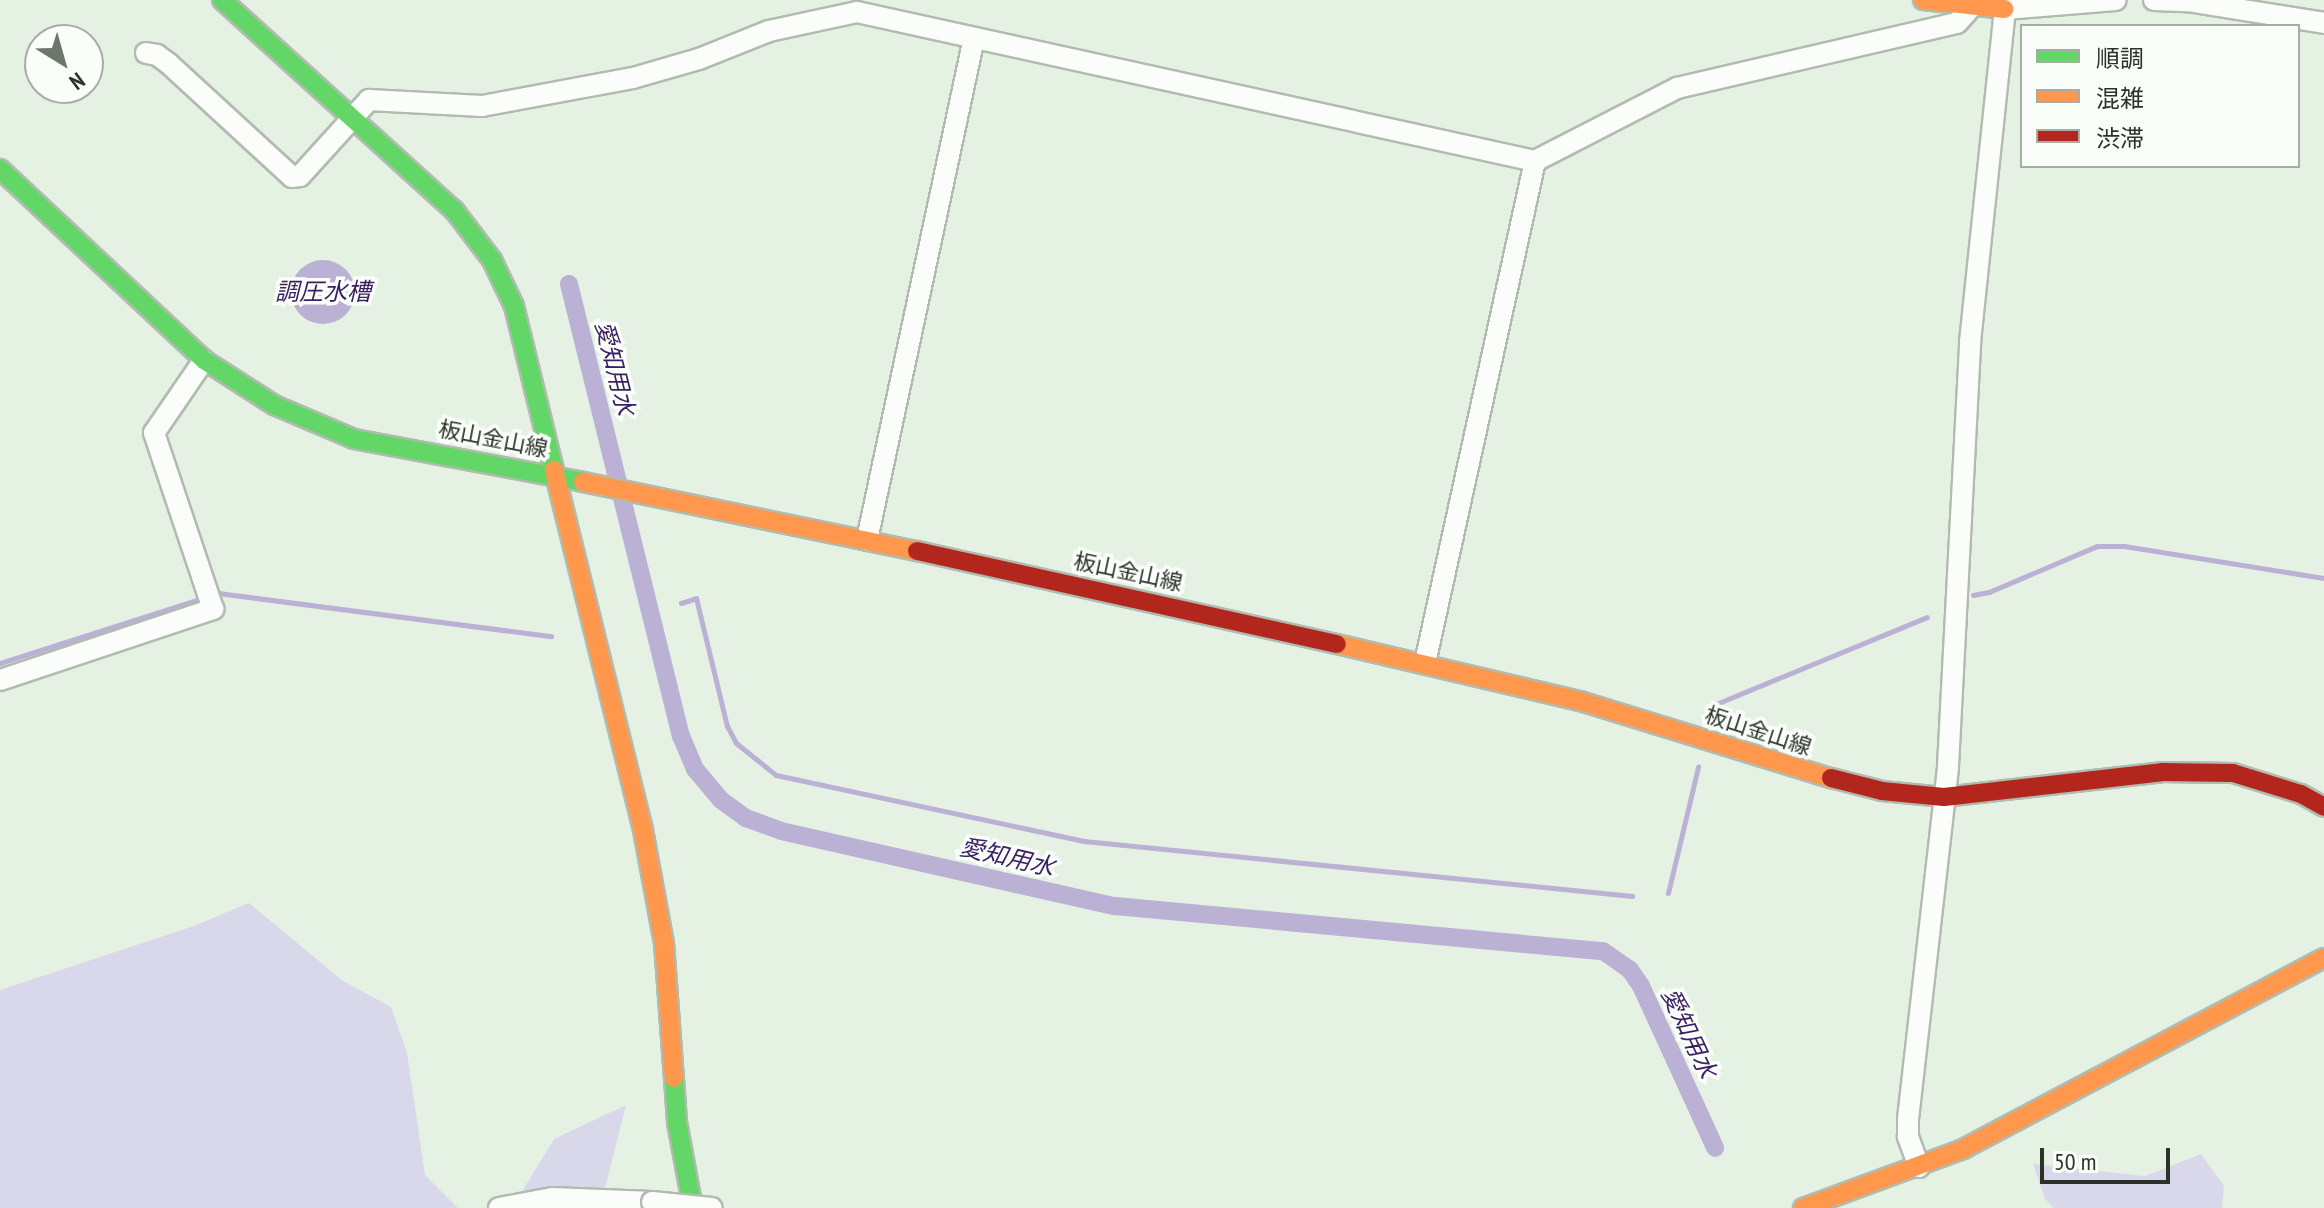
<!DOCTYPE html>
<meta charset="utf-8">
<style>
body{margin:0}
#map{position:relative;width:2324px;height:1208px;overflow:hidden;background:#e5f1e3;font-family:"PT Sans Narrow","Noto Sans JP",sans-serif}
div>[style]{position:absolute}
.green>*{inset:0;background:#d9d8ea}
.water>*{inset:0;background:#bab1d5}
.round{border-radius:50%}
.stream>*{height:5px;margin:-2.5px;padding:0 2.5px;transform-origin:2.5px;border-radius:2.5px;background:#bab1d5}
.canal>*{height:18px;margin:-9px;padding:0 9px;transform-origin:9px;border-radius:9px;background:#bab1d5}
.roads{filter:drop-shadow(2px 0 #b1bbaf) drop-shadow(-2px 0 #b1bbaf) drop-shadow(0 2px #b1bbaf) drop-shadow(0 -2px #b1bbaf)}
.street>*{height:20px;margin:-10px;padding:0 10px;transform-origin:10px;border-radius:10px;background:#fbfdfb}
.fast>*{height:18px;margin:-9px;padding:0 9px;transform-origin:9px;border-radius:9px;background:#63d668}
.slow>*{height:18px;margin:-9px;padding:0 9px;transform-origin:9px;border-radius:9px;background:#ff974d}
.jam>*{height:18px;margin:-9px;padding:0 9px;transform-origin:9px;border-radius:9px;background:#b3261e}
.bridges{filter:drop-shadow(2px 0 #b1bbaf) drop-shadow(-2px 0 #b1bbaf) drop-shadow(0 2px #b1bbaf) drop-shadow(0 -2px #b1bbaf)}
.street-bridge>*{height:20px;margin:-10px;padding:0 10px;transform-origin:10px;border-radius:10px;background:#fbfdfb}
span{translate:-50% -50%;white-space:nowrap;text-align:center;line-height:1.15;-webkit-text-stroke:7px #fafef9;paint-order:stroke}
.street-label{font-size:22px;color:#2b3329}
.water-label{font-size:24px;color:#3b1e63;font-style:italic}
.legend{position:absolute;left:2020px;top:24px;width:280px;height:144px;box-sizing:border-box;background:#fafef9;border:2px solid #a7ada6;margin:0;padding:10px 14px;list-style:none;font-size:24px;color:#2b3329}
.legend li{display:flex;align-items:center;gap:16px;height:40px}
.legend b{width:40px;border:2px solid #a7ada6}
.north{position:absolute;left:24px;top:24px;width:80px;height:80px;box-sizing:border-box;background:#fafef9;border:2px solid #a7ada6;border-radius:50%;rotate:143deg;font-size:22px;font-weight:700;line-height:32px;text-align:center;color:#2b3329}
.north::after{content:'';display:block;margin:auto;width:28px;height:36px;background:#6c766a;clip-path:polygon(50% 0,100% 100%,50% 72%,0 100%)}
.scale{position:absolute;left:2040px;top:1148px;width:130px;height:36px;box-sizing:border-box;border:4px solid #2b3329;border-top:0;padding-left:10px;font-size:24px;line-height:28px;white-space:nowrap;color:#2b3329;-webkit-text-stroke:6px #fafef9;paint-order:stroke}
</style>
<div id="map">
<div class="green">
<div style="clip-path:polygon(249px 903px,343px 981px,391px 1007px,407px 1053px,425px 1175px,458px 1208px,0 1208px,0 990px,194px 926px)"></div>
<div style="clip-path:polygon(626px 1105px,600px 1208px,512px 1208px,554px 1139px)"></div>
<div style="clip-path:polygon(2201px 1154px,2224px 1186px,2222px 1208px,2054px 1208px,2045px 1199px,2033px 1164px,2145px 1176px)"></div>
</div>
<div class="water">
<div class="round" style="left:291px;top:260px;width:64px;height:64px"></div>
</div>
<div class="stream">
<div style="left:218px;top:593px;width:336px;rotate:7.4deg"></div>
<div style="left:1973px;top:595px;width:16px;rotate:-11deg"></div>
<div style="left:1989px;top:592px;width:117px;rotate:-23.1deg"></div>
<div style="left:2097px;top:546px;width:27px"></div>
<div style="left:2124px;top:546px;width:203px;rotate:9.1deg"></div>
<div style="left:681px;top:603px;width:16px;rotate:-18deg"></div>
<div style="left:696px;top:598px;width:132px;rotate:76.4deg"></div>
<div style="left:727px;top:726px;width:19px;rotate:62deg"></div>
<div style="left:736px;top:743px;width:51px;rotate:38.7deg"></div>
<div style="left:776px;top:775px;width:315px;rotate:12.1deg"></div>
<div style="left:1084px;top:841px;width:551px;rotate:5.73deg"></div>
<div style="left:0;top:663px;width:206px;rotate:-17.8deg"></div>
<div style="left:1708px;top:718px;width:16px;rotate:-60deg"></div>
<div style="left:1716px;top:704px;width:228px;rotate:-22.4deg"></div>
<div style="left:1668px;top:893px;width:130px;rotate:-76.6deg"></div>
</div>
<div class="canal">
<div style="left:569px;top:284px;width:466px;rotate:76.1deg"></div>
<div style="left:681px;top:736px;width:36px;rotate:67deg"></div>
<div style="left:695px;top:769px;width:40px;rotate:50deg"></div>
<div style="left:721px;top:800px;width:31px;rotate:36deg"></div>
<div style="left:746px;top:818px;width:37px;rotate:20deg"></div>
<div style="left:781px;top:831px;width:342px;rotate:12.7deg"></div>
<div style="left:1115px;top:906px;width:490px;rotate:5.3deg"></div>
<div style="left:1603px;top:951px;width:33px;rotate:35deg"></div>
<div style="left:1630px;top:970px;width:19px;rotate:55deg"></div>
<div style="left:1641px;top:986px;width:178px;rotate:65.4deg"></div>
</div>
<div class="roads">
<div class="street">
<div style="left:2154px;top:0;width:33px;rotate:2deg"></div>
<div style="left:2187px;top:1px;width:139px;rotate:9.1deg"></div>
<div style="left:2005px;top:9px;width:111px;rotate:-4.6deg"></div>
<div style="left:146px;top:53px;width:11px;rotate:10deg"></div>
<div style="left:157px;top:55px;width:14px;rotate:36deg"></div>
<div style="left:168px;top:63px;width:168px;rotate:42.6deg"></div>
<div style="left:292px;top:177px;width:8px;rotate:-7deg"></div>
<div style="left:300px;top:176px;width:103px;rotate:-47.8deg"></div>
<div style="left:369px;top:100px;width:113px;rotate:3deg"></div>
<div style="left:482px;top:106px;width:154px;rotate:-10.5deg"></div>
<div style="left:633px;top:78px;width:69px;rotate:-16.1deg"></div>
<div style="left:699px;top:59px;width:75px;rotate:-21.8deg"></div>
<div style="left:769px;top:31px;width:90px;rotate:-12.2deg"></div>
<div style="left:857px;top:12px;width:694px;rotate:12.39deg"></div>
<div style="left:1535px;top:161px;width:160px;rotate:-27.2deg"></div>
<div style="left:1677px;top:88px;width:287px;rotate:-13.1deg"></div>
<div style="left:1957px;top:23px;width:24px;rotate:-48deg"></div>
<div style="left:867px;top:540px;width:513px;rotate:-77.97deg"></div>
<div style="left:1425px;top:663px;width:514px;rotate:-77.64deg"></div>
<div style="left:0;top:680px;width:225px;rotate:-18.4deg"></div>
<div style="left:213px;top:609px;width:186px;rotate:-108.5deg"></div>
<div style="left:154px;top:433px;width:88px;rotate:-55.6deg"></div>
<div style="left:1919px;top:1167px;width:33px;rotate:-110deg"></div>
<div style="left:1908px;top:1136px;width:17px;rotate:-90deg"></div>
<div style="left:1908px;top:1119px;width:355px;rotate:-83.5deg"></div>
<div style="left:1948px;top:766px;width:425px;rotate:-87deg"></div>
<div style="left:1970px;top:342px;width:344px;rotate:-84deg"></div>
<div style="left:499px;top:1208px;width:54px;rotate:-10.7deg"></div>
<div style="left:552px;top:1198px;width:100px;rotate:2.3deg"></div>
</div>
<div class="fast">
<div style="left:222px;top:0;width:313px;rotate:42.2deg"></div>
<div style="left:454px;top:210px;width:63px;rotate:52.8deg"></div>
<div style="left:492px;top:260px;width:51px;rotate:64.4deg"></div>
<div style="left:514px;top:306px;width:169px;rotate:76.3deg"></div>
<div style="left:0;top:169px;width:279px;rotate:43.1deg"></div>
<div style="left:204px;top:360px;width:83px;rotate:32.7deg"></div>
<div style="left:274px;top:405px;width:87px;rotate:23deg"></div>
<div style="left:354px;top:439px;width:233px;rotate:10.6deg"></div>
<div style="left:674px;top:1078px;width:44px;rotate:86.1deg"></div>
<div style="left:677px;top:1122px;width:87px;rotate:79.5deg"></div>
</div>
<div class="slow">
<div style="left:1923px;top:0;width:82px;rotate:6.3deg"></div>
<div style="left:554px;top:470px;width:371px;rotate:76.1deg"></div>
<div style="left:643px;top:830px;width:115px;rotate:79.5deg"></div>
<div style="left:664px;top:943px;width:135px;rotate:85.8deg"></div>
<div style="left:583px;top:482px;width:341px;rotate:11.7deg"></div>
<div style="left:1337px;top:644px;width:250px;rotate:13.2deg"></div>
<div style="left:1580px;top:701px;width:263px;rotate:17.1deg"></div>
<div style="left:1803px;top:1208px;width:171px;rotate:-20.2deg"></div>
<div style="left:1963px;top:1149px;width:408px;rotate:-27.9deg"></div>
</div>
<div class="jam">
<div style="left:917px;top:551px;width:430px;rotate:12.5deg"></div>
<div style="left:1831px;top:778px;width:53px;rotate:14.3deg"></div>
<div style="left:1882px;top:791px;width:62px;rotate:5.5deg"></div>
<div style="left:1944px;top:797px;width:219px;rotate:-6.5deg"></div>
<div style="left:2162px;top:772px;width:71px;rotate:0.8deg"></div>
<div style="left:2233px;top:773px;width:71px;rotate:17.2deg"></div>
<div style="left:2301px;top:794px;width:26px;rotate:29deg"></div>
</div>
</div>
<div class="bridges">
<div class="street-bridge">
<div style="left:652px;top:1202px;width:60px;rotate:5.7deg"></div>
</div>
</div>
<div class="street-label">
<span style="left:493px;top:439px;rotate:11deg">板山金山線</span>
<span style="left:1128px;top:572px;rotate:12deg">板山金山線</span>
<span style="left:1758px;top:731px;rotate:18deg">板山金山線</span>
</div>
<div class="water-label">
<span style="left:323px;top:292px">調圧水槽</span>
<span style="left:615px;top:368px;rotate:76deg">愛知用水</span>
<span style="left:1007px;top:857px;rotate:13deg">愛知用水</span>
<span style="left:1689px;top:1033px;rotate:65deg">愛知用水</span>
</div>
<ul class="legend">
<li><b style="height:10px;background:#63d668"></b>順調</li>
<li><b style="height:10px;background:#ff974d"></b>混雑</li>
<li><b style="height:10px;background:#b3261e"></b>渋滞</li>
</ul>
<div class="north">N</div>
<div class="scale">50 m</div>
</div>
